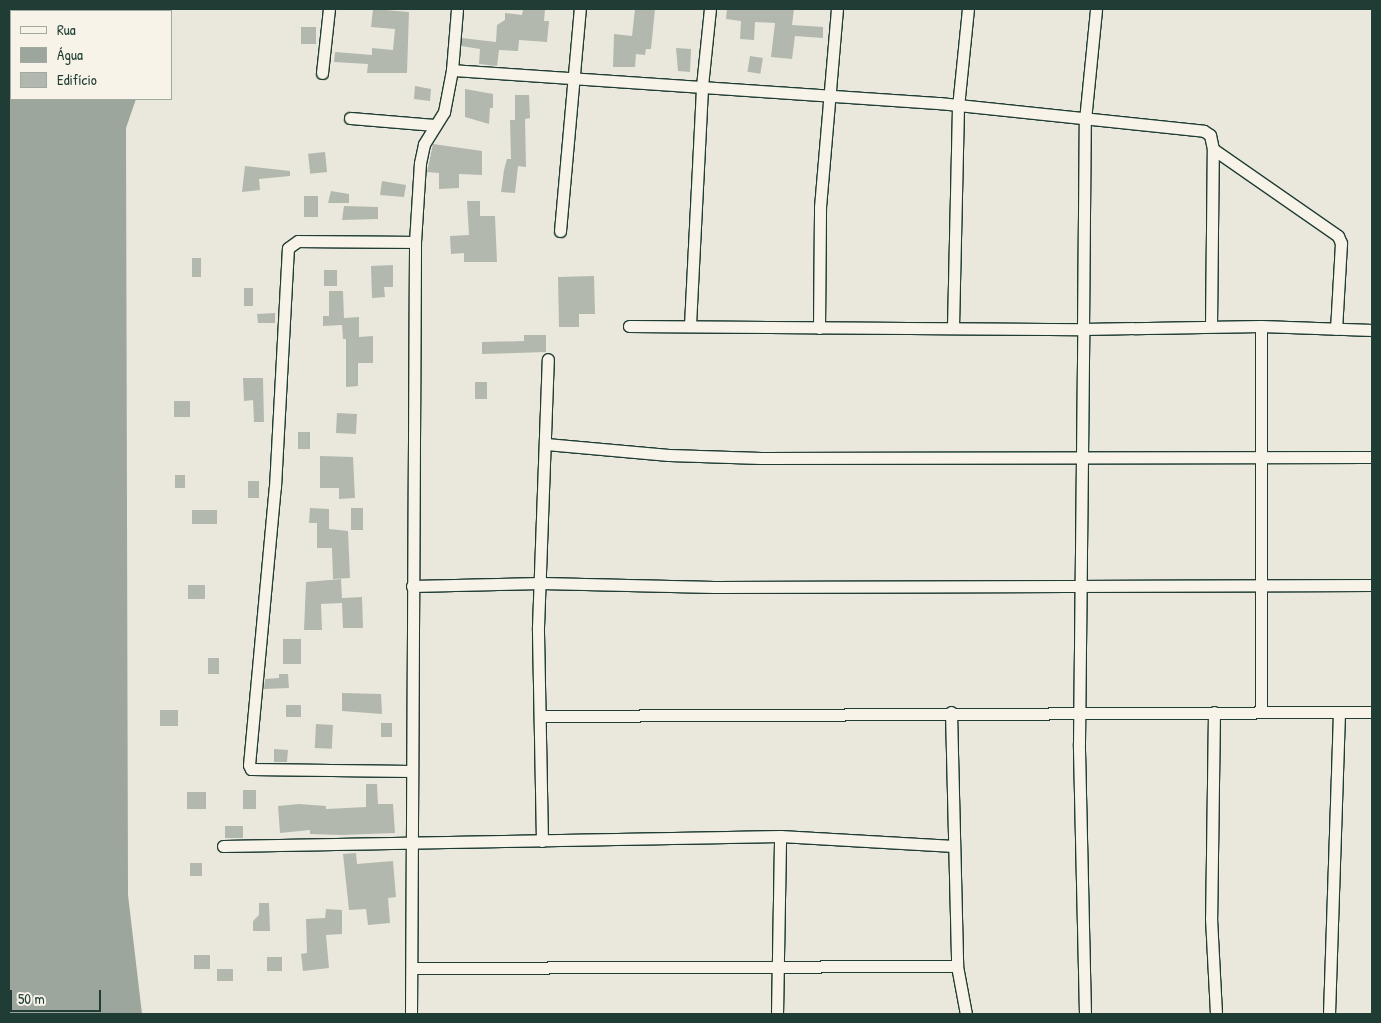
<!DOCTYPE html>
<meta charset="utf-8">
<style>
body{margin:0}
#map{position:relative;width:1381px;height:1023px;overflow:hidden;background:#eae8dd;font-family:"Patrick Hand",sans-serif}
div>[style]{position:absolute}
.water>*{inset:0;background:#9ca69c}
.building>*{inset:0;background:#b2b8ae;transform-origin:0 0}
.roads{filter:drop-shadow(1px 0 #1f3d34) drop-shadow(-1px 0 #1f3d34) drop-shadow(0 1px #1f3d34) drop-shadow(0 -1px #1f3d34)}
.street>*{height:11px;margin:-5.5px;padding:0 5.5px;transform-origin:5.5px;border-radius:5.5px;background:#f7f3e8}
span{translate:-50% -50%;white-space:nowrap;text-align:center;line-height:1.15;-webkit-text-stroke:4px #f7f3e8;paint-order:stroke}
.frame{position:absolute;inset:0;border:10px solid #1f3d34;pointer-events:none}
.legend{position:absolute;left:10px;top:10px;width:162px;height:90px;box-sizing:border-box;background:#f7f3e8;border:1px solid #a1aaa0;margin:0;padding:6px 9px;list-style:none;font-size:15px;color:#1f3d34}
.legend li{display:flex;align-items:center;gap:10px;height:25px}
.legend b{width:25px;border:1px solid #a1aaa0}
.scale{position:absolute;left:10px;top:990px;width:91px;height:22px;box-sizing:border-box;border:2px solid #1f3d34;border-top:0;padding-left:6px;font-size:15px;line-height:18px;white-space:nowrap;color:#1f3d34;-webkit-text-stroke:4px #f7f3e8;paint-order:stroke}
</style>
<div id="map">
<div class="water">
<div style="clip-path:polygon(9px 9px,164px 9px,11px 11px,11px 99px,136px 99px,126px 128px,128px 895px,142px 1014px,9px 1014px)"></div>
</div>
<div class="building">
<div style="clip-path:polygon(373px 9px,409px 12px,407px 73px,367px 73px,368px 64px,334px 62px,335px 52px,372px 55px,372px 48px,393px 50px,395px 29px,371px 27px)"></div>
<div style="clip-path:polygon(523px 9px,545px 9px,544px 21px,549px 21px,547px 42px,519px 40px,518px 51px,499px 50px,497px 66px,479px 64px,480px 49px,461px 46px,462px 38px,496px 42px,497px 25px,505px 20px,505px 13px,522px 15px)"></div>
<div style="clip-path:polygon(635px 9px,655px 9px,651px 49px,646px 49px,645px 55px,636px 54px,635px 67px,613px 67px,614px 34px,632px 36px)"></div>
<div style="clip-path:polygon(727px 9px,794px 9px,792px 25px,823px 27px,823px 38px,795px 36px,792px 59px,771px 57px,775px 23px,755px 22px,754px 40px,740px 39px,741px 21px,726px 19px)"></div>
<div style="left:301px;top:27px;width:15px;height:17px"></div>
<div style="clip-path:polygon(676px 48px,691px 49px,690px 72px,678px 71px)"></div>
<div style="left:750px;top:56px;width:13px;height:16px;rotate:9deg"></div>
<div style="clip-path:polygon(415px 86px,431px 89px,430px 101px,414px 99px)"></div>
<div style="clip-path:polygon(465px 89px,493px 94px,493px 108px,490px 108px,489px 124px,465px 117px)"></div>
<div style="clip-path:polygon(515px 95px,529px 95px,530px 118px,525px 119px,526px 167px,518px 166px,515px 193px,501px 192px,504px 170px,507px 159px,511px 159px,510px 120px,515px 120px)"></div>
<div style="clip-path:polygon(433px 144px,482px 151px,482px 175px,459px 174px,459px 188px,439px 189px,439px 173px,427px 172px)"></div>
<div style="left:325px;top:152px;width:20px;height:17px;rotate:84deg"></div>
<div style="clip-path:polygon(245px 166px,290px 171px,290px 176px,259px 179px,260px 190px,242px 192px)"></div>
<div style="clip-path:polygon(382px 181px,406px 185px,404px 197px,380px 195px)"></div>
<div style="clip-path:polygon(331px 191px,349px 194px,349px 203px,328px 203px)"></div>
<div style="left:318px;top:196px;width:21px;height:14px;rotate:90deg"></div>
<div style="clip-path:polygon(467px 201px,480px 201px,480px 216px,495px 216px,497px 262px,464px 262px,464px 253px,451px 254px,450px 236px,469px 235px)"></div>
<div style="clip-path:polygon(344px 206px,378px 207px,378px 219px,342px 220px)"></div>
<div style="left:192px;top:258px;width:9px;height:19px"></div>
<div style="clip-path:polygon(393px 265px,393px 287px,384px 287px,385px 297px,372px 298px,371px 266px)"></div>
<div style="left:324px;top:270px;width:13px;height:16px"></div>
<div style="clip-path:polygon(594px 276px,595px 314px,579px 314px,579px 327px,559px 327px,558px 277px)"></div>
<div style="left:244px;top:288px;width:9px;height:18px"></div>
<div style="clip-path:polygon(329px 291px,343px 291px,344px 318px,359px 317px,359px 337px,373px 336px,373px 363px,358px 363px,358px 386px,346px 387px,346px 339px,343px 339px,342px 325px,323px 326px,323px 316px,329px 316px)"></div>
<div style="clip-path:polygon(275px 313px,275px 323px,258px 323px,257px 314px)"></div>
<div style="clip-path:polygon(524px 335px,546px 335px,546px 352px,482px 354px,482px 342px,524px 341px)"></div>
<div style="clip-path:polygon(243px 378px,263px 378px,264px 422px,254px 422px,253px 400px,244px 401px)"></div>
<div style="left:475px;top:382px;width:12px;height:17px"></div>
<div style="left:190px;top:401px;width:16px;height:16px;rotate:90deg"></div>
<div style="left:337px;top:413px;width:20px;height:20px;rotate:3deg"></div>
<div style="left:310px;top:432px;width:17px;height:12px;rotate:90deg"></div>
<div style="clip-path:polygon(320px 456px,353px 457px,355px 498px,339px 499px,339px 488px,320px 488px)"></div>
<div style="left:175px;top:475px;width:10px;height:13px"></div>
<div style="left:248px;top:481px;width:11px;height:17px"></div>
<div style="clip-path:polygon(310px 508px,329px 509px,329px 529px,348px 531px,350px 578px,333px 579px,332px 548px,317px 548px,317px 523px,309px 523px)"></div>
<div style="left:351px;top:508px;width:12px;height:22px"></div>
<div style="left:217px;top:510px;width:14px;height:25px;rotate:90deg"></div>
<div style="clip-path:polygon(341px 579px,342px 598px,362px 597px,363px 628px,343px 628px,342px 603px,321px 604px,322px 630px,304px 630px,306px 582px)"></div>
<div style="left:205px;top:585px;width:14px;height:17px;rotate:90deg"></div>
<div style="left:283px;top:639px;width:18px;height:25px"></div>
<div style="left:208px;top:658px;width:11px;height:16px"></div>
<div style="clip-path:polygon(279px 674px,288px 674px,289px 688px,264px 689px,265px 679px,279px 678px)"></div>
<div style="clip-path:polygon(342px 693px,381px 694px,382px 714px,342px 711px)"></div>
<div style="left:286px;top:705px;width:15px;height:12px"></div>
<div style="left:178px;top:710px;width:16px;height:18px;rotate:90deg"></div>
<div style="left:381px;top:723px;width:11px;height:14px"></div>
<div style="left:316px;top:724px;width:17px;height:24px;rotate:3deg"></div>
<div style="clip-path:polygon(274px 749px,288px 750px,287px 762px,274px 762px)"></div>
<div style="clip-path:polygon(366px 784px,377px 784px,378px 804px,393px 804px,395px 833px,341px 835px,310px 834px,310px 830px,280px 833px,278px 806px,299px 804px,326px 806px,326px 809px,366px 807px)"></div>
<div style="left:243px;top:790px;width:13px;height:19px"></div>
<div style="left:187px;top:792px;width:19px;height:17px"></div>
<div style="left:225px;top:826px;width:18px;height:12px"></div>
<div style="clip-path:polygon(356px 853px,357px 864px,393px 861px,396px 897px,388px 898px,390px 923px,368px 925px,366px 909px,349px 910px,343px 854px)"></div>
<div style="left:190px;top:863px;width:12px;height:13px"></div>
<div style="clip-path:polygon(259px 903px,269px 903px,270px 931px,253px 931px,253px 921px,259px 915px)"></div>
<div style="clip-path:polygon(326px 909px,342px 910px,342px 934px,326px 935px,329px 968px,303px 971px,301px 954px,307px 953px,306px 919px,325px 918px)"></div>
<div style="left:194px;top:955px;width:16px;height:14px"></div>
<div style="left:267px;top:957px;width:15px;height:14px"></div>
<div style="left:233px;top:969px;width:12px;height:16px;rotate:90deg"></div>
</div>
<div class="roads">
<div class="street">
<div style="left:452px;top:70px;width:488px;rotate:3.9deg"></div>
<div style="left:939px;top:103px;width:266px;rotate:6deg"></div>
<div style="left:1204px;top:131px;width:7px;rotate:34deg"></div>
<div style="left:1210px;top:135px;width:14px;rotate:78deg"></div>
<div style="left:1213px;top:149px;width:152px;rotate:34.8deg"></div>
<div style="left:1338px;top:236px;width:8px;rotate:67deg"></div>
<div style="left:1341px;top:243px;width:86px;rotate:93.3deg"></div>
<div style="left:322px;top:73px;width:64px;rotate:-83.8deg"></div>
<div style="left:350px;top:118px;width:85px;rotate:4.7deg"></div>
<div style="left:560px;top:231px;width:223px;rotate:-84.9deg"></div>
<div style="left:690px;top:325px;width:239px;rotate:-87.1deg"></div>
<div style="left:702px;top:86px;width:77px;rotate:-84.1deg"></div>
<div style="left:629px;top:326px;width:454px;rotate:0.4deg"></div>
<div style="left:1083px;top:329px;width:178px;rotate:-1deg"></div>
<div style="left:1261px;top:326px;width:111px;rotate:2.1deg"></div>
<div style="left:1211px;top:326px;width:177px;rotate:-89.4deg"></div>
<div style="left:953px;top:327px;width:220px;rotate:-88.7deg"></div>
<div style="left:958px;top:107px;width:99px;rotate:-84.2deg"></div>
<div style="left:819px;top:328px;width:121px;rotate:-89.5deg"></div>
<div style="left:820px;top:207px;width:199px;rotate:-85.1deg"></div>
<div style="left:546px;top:444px;width:123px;rotate:5.1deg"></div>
<div style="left:669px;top:455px;width:92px;rotate:1.9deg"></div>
<div style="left:761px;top:458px;width:611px;rotate:-0.09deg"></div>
<div style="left:412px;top:586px;width:129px;rotate:-1.3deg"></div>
<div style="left:541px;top:583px;width:173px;rotate:1.3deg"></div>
<div style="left:714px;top:587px;width:658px;rotate:-0.17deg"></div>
<div style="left:1261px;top:711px;width:385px;rotate:-90deg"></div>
<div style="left:951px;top:712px;width:254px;rotate:88.6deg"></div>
<div style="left:957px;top:966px;width:49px;rotate:79.4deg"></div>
<div style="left:1214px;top:712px;width:206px;rotate:90.8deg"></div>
<div style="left:1211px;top:918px;width:96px;rotate:87deg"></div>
<div style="left:540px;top:716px;width:832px;rotate:-0.28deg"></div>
<div style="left:411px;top:771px;width:160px;rotate:-179.3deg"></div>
<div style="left:251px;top:769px;width:4px;rotate:-117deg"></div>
<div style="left:249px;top:765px;width:279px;rotate:-84.7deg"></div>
<div style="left:275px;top:487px;width:239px;rotate:-86.9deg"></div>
<div style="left:288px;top:248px;width:12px;rotate:-35deg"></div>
<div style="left:298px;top:241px;width:117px;rotate:0.5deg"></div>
<div style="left:542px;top:841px;width:214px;rotate:-91.1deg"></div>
<div style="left:538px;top:627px;width:268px;rotate:-87.9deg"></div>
<div style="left:223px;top:846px;width:557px;rotate:-1.03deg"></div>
<div style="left:780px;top:836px;width:174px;rotate:3.3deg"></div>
<div style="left:413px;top:968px;width:544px;rotate:-0.21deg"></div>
<div style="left:411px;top:1014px;width:772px;rotate:-89.7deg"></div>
<div style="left:415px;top:242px;width:79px;rotate:-86.4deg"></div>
<div style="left:420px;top:163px;width:19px;rotate:-78deg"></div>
<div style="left:424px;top:144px;width:38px;rotate:-58deg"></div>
<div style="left:444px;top:112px;width:43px;rotate:-79.2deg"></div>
<div style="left:452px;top:70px;width:61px;rotate:-85.3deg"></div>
<div style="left:777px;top:1014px;width:178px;rotate:-89deg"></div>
<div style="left:1085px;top:1014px;width:271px;rotate:-91.3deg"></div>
<div style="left:1079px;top:743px;width:414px;rotate:-89.4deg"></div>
<div style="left:1083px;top:329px;width:209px;rotate:-89.5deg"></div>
<div style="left:1085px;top:120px;width:112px;rotate:-84.3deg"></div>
<div style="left:1329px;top:1014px;width:302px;rotate:-88.1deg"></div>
</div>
</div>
<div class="frame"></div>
<ul class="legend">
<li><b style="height:6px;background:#f7f3e8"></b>Rua</li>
<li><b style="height:14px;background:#9ca69c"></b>Água</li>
<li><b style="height:14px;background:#b2b8ae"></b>Edifício</li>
</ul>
<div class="scale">50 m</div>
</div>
